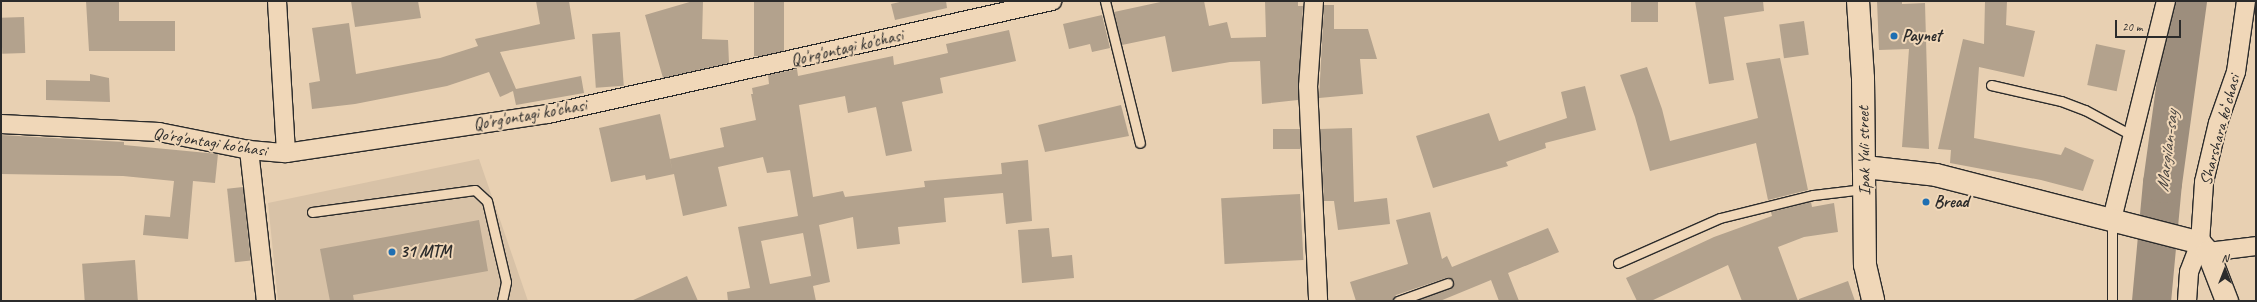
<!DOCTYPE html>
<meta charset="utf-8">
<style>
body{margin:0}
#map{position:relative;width:2257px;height:302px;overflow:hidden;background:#e8d0b2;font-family:Caveat,sans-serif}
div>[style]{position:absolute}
.built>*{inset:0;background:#d8c2a7}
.river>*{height:39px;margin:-19.5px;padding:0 19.5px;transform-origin:19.5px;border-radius:19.5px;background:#9d8e7d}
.building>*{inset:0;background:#b3a28d;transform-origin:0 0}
.roads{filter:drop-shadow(1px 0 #2b2b2b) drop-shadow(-1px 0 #2b2b2b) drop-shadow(0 1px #2b2b2b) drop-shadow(0 -1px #2b2b2b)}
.lane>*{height:9px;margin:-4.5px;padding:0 4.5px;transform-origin:4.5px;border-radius:4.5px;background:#f0d7b8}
.street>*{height:18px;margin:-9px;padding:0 9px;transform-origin:9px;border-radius:9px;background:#f0d7b8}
.secondary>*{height:22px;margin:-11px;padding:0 11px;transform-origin:11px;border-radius:11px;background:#f0d7b8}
.dots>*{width:11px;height:11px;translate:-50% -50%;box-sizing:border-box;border:2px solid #f0d7b8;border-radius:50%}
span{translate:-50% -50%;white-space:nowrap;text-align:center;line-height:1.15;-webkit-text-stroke:4px #f0d7b8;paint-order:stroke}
.poi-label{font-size:17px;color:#2b2b2b;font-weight:700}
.left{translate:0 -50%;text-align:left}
.street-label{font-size:17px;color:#2b2b2b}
.water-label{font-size:18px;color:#484440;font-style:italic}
.frame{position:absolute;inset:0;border:2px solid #2b2b2b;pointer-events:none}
.north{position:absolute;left:2205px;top:250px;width:40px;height:40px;-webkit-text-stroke:3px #f0d7b8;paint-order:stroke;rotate:0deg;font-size:11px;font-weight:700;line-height:16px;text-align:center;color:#2b2b2b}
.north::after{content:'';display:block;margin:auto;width:14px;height:18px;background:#2b2b2b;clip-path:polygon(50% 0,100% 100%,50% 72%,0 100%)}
.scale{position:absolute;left:2115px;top:20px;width:66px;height:18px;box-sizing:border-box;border:2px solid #2b2b2b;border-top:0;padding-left:5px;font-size:12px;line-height:14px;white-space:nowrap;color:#2b2b2b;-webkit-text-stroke:3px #f0d7b8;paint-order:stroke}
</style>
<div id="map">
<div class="built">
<div style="clip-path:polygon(479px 159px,528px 301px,278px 301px,268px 203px)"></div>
</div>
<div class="river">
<div style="left:2151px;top:301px;width:119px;rotate:-84.7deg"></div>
<div style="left:2162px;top:183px;width:184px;rotate:-82.2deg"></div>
</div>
<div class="building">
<div style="clip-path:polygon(86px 1px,119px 1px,119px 21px,175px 21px,175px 51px,89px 51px)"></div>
<div style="clip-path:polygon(351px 1px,418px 1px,421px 18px,355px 27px)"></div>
<div style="clip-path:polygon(536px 1px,569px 1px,575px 39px,500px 52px,516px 89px,581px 76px,584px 93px,516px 105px,513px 91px,500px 97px,489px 72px,447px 86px,355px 104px,312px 109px,309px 83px,320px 81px,312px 28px,349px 23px,356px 74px,440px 58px,478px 46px,475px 39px,540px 24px)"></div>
<div style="clip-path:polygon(693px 1px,703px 1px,702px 39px,728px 40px,729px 63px,663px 78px,645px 15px)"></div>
<div style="left:754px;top:1px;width:30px;height:55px"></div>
<div style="clip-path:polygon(904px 1px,946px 1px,947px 8px,895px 20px,891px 4px)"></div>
<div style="clip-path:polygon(1165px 1px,1204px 1px,1209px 26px,1227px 22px,1231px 38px,1266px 37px,1265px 1px,1298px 1px,1298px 6px,1303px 6px,1298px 100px,1262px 104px,1260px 61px,1230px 62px,1172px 72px,1165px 36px,1122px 45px,1114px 12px)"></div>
<div style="left:1631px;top:1px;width:27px;height:21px"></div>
<div style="clip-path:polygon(1695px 1px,1763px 1px,1764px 11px,1724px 17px,1734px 80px,1709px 84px)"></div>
<div style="clip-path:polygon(1877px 1px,1902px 1px,1902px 4px,1925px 3px,1929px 149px,1902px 147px,1909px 49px,1879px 50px)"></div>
<div style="clip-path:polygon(1985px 1px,2007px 1px,2006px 25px,2035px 31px,2024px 77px,1979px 67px,1974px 138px,2061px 155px,2065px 147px,2094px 160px,2083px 191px,2041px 180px,1950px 163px,1951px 150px,1938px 149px,1963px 39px,1984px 44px)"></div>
<div style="clip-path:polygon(1324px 5px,1334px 5px,1334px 29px,1368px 29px,1377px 59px,1360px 59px,1363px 94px,1319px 98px)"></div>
<div style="clip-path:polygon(1102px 15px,1110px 48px,1092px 52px,1090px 44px,1069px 49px,1063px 24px)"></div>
<div style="left:24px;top:17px;width:36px;height:23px;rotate:88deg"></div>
<div style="left:1804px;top:21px;width:34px;height:25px;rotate:82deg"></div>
<div style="clip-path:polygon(evenodd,1009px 30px,1016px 61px,940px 78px,943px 93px,902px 102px,912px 151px,886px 156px,876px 107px,848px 113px,845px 96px,799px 105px,813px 197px,843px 191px,845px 197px,925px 187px,924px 181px,1002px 174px,1001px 163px,1028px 160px,1032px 221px,1006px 224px,1003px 193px,944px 198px,946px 222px,898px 227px,900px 244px,857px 249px,853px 217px,819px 225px,830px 282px,813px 286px,816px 301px,728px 301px,727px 292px,750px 288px,738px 227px,798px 216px,790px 170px,767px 173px,763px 157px,718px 167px,727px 206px,683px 216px,674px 174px,646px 180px,645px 175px,611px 182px,599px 128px,660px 114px,673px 173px,670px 159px,724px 147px,720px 128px,756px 120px,751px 94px,753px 94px,752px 88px,769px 84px,768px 75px,797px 69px,798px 76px,893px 56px,894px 65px,948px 53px,946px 44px,1009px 30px,803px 233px,812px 281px,811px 276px,770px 284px,761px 241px,803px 233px)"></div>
<div style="left:620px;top:32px;width:54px;height:28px;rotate:86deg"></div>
<div style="left:2096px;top:44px;width:30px;height:42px;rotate:12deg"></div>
<div style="clip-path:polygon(1780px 58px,1808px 190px,1768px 200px,1756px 143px,1650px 171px,1635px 117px,1620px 75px,1647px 67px,1662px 109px,1670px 141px,1758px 118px,1746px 63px)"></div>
<div style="clip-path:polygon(90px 74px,109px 78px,110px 102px,46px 100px,46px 80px,90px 81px)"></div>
<div style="clip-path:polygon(1585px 86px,1596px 130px,1545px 143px,1546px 148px,1506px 162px,1508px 166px,1433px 188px,1416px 136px,1489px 113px,1499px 141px,1567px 118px,1561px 92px)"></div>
<div style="clip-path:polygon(1121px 105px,1129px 136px,1045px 152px,1038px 125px)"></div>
<div style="clip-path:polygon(1352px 128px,1354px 202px,1387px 198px,1390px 224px,1338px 230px,1334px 201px,1324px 201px,1320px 129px)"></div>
<div style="left:1300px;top:129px;width:20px;height:27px;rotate:90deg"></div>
<div style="clip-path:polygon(1px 135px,124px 142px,124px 145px,218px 154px,215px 183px,193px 181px,188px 239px,143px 235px,145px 215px,170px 217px,174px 181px,123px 176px,1px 174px)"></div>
<div style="left:243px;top:187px;width:74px;height:16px;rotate:84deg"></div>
<div style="left:1300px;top:194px;width:66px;height:79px;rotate:87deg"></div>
<div style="clip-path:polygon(1811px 202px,1812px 207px,1834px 203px,1838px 232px,1804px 237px,1778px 247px,1798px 301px,1742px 301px,1728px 265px,1651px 301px,1637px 301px,1626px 278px,1714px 237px,1772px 216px,1771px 212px)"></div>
<div style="clip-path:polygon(1430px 212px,1442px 259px,1447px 256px,1452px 267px,1548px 228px,1559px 252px,1508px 273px,1519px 301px,1499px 301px,1491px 280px,1440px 301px,1416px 301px,1452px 287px,1453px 281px,1449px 277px,1396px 295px,1392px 301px,1356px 301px,1350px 282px,1408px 264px,1396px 220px)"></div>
<div style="clip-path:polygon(479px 220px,488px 271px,353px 295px,354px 301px,330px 301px,320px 249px)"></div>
<div style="clip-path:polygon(1049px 228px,1052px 257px,1072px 255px,1074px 278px,1022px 283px,1018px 230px)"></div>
<div style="left:135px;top:260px;width:41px;height:53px;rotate:86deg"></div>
<div style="clip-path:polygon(687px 276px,698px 301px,631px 301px)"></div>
<div style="clip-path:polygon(1848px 281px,1855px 301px,1799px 301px,1799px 299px)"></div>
</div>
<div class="roads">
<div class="lane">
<div style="left:1105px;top:1px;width:146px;rotate:76.2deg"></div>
<div style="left:1991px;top:85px;width:72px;rotate:12.9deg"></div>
<div style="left:2061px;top:101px;width:26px;rotate:21deg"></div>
<div style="left:2085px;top:110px;width:55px;rotate:28.4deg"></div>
<div style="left:312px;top:212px;width:164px;rotate:-7.7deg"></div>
<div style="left:475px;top:190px;width:16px;rotate:43deg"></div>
<div style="left:487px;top:201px;width:83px;rotate:76.8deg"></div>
<div style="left:506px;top:282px;width:19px;rotate:102deg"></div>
<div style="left:2112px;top:220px;width:81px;rotate:90deg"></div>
<div style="left:1618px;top:263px;width:111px;rotate:-23.8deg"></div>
<div style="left:1720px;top:218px;width:96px;rotate:-13.9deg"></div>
<div style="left:1813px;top:195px;width:51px;rotate:-6.7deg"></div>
<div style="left:1398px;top:301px;width:53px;rotate:-19.8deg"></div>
</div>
<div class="street">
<div style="left:277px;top:1px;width:152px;rotate:86.6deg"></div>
<div style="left:1314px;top:1px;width:85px;rotate:94deg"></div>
<div style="left:1308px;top:86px;width:215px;rotate:87.3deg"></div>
<div style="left:1px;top:124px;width:158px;rotate:2.9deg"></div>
<div style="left:159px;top:132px;width:92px;rotate:11.3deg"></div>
<div style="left:249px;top:150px;width:37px;rotate:5deg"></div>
<div style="left:286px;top:153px;width:265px;rotate:-8.5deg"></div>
<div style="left:548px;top:114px;width:517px;rotate:-12.64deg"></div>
<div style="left:249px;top:150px;width:152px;rotate:83.6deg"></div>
<div style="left:2112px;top:219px;width:225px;rotate:-76.1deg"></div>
<div style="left:2208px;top:252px;width:48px;rotate:-7.1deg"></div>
<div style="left:2187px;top:301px;width:29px;rotate:-86deg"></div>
<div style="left:2189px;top:272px;width:31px;rotate:-69deg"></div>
<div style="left:2200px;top:243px;width:61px;rotate:-86.2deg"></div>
<div style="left:2204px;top:182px;width:61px;rotate:-76.7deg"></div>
<div style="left:2218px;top:123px;width:54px;rotate:-70.6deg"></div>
<div style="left:2236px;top:72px;width:72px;rotate:-82deg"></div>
</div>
<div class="secondary">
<div style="left:1858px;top:1px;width:77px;rotate:86.3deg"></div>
<div style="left:1863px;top:78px;width:187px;rotate:89.4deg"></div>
<div style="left:1865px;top:265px;width:37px;rotate:77deg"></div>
<div style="left:1865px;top:167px;width:71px;rotate:6.4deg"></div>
<div style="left:1936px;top:175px;width:273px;rotate:14.4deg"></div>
<div style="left:2200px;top:243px;width:12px;rotate:48deg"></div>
<div style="left:2208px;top:252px;width:53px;rotate:68.8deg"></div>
</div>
</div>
<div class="dots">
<div style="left:1894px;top:36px;background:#1f6fb2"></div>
<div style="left:1926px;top:202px;background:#1f6fb2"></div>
<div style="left:392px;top:252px;background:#1f6fb2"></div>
</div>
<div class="poi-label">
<span class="left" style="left:1902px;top:36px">Paynet</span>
<span class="left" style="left:1934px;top:202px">Bread</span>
<span class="left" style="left:400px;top:252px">31 MTM</span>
</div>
<div class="street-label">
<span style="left:847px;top:48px;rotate:-13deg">Qo'rg'ontagi ko'chasi</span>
<span style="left:530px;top:115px;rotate:-10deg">Qo'rg'ontagi ko'chasi</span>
<span style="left:2220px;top:130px;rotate:-75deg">Sharshara koʻchasi</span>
<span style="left:210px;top:142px;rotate:9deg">Qo'rg'ontagi ko'chasi</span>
<span style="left:1864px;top:151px;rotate:-91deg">Ipak Yuli street</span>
</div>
<div class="water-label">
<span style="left:2167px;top:151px;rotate:-83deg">Margilan-say</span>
</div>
<div class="frame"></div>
<div class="north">N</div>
<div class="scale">20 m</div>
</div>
